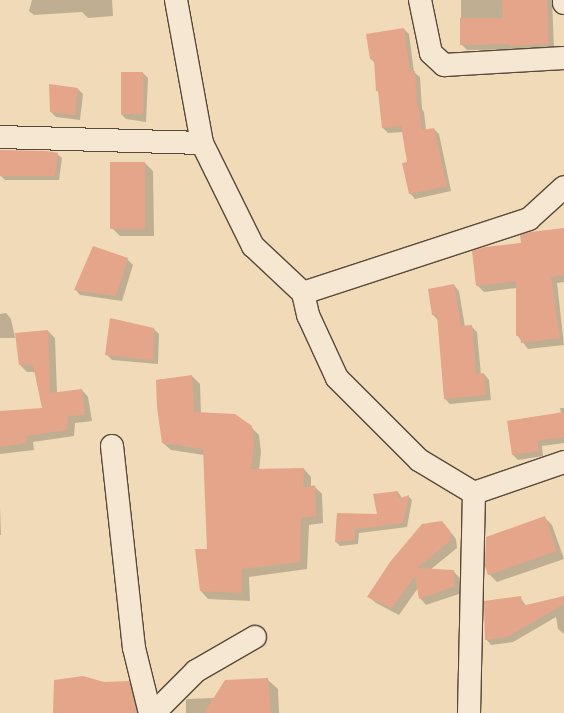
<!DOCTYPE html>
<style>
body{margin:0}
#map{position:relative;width:564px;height:713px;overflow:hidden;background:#f0dab8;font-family:Vollkorn,serif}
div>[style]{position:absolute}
.shadow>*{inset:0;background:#0003}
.building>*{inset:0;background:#e5a58a;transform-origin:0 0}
.roads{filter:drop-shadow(1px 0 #594939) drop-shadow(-1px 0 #594939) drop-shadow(0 1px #594939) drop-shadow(0 -1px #594939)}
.minor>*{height:22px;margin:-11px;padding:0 11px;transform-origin:11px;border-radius:11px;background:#f5e7d1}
span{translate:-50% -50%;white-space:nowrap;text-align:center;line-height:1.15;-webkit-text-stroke:3px #f5e7d1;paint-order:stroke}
</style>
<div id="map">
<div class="shadow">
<div style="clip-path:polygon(32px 0,112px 0,113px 16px,88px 18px,82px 12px,34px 15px,29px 11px)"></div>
<div style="clip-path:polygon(461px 0,552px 0,554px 49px,467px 50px,461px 44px)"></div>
<div style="clip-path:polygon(404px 29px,409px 34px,414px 72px,420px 77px,422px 109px,424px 112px,426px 130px,434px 129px,439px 134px,451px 191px,415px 199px,410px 193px,408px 163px,403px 132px,388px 133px,383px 128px,379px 93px,377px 90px,375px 63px,371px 59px)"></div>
<div style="clip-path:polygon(143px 73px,148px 78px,146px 122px,126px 119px,121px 114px)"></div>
<div style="clip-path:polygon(78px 89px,83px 94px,80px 120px,56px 117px,51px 112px)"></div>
<div style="clip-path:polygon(57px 154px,62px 158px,59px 180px,5px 180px,1px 176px)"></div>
<div style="clip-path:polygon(145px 163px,153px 171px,154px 236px,120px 236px,112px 228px)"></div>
<div style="clip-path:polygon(564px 229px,564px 282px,557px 283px,564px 345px,528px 349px,517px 335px,517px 288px,484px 292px,477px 285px,522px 244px)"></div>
<div style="clip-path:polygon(127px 259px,133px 265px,122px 301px,80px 295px,75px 289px)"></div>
<div style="clip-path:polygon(454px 285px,459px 291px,465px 327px,471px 326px,477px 332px,481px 375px,484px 374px,489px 380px,491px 400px,450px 404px,445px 399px,438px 320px,433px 315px)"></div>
<div style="clip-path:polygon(6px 313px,11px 319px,15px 338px,0 338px,0 314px)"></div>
<div style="clip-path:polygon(154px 329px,159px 334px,158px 364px,112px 360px,106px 354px)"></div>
<div style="clip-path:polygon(48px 331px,55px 338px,57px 393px,82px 390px,88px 397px,92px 421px,75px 423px,74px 436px,33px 442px,34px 450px,0 454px,0 412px,43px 409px,35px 372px,27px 372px,20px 365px,16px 334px)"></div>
<div style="clip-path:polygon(192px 376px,200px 384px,201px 413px,251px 427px,259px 435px,261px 452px,259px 470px,304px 469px,311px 477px,311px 487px,314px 486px,322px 494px,323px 523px,309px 525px,307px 569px,249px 577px,250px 601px,208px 599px,201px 591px,208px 550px,204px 455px,171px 450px,163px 443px,157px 380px)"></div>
<div style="clip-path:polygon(560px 408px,564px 408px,564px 443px,542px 446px,543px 456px,518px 460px,513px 455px,508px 421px,561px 413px)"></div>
<div style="clip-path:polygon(398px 492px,402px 498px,408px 496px,412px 500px,407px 527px,359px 533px,358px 544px,340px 546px,336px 542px,337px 514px,378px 515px)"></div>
<div style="clip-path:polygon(0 507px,1px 535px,0 535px)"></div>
<div style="clip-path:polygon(544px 517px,552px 525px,564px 559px,497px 582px,489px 574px)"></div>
<div style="clip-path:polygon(448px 529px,456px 539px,457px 548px,430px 570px,453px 571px,460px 578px,462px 593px,426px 605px,420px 598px,418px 588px,399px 615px,376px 603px,369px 597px)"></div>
<div style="clip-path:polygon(520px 597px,526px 606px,564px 597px,564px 634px,558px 629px,556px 617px,513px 642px,491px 645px,486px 639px)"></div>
<div style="clip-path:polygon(268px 680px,278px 689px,279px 713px,186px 713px,186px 700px,187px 699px,214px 698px)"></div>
<div style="clip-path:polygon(129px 682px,137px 690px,142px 713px,54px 713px,104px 683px)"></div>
</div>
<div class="building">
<div style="clip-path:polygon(502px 0,547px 0,549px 44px,509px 46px,509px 44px,460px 45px,460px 18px,503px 18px)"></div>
<div style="clip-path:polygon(404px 28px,410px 71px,415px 71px,417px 106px,419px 106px,422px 130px,434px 128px,447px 186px,409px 194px,402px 163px,407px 162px,401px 126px,382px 128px,378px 91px,376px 91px,374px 59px,370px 59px,366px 34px)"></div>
<div style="left:121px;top:72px;width:22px;height:42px"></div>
<div style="clip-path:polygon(49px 84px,78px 88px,75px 115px,50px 112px)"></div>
<div style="clip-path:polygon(0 150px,47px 151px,58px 153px,55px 176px,0 176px)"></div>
<div style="left:110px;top:162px;width:35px;height:67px"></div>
<div style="clip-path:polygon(564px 228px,564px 275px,551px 277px,560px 338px,521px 343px,520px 335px,516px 336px,516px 281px,476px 286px,472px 251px,485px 247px,521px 243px,520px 235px,530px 232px)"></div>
<div style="clip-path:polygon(93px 246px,128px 258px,116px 296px,74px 290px)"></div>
<div style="clip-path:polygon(454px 284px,461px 326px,472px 325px,476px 374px,484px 373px,486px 395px,444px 399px,437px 315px,432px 315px,428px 289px)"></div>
<div style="clip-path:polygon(110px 318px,154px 328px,153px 360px,105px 355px)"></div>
<div style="clip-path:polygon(48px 330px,50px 393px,82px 389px,85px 415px,68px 416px,67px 430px,26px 436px,27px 443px,0 447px,0 411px,42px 408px,33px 365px,19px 365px,15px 333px)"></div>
<div style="clip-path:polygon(192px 375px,194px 412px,235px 414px,252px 426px,254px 444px,251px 469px,304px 468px,303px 488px,315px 485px,316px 516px,301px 518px,300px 562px,242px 569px,242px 593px,200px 591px,195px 549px,207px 549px,203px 449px,162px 443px,157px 407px,156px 380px)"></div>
<div style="clip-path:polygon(564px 412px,564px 437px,537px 441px,539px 451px,512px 455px,507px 421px)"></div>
<div style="clip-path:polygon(398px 491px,398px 499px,409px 495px,403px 523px,355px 529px,354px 540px,335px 542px,337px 513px,377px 514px,373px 494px)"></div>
<div style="clip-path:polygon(545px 516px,557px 551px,488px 575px,485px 566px,486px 537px)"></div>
<div style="clip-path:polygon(442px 521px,450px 531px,451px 540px,417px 568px,454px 570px,455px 586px,419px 599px,415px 576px,392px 608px,367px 597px,390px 562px,422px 524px)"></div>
<div style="clip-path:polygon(521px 596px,522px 606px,564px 596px,564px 604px,507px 637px,485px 640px,484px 601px)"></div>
<div style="clip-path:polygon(83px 676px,104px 682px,129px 681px,136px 713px,53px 713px,54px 680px)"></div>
<div style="clip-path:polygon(268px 678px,271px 713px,204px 713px,225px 680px)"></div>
</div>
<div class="roads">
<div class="minor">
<div style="left:176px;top:0;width:145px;rotate:79.7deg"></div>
<div style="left:202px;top:143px;width:115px;rotate:63.7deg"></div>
<div style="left:253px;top:246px;width:69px;rotate:43.2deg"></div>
<div style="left:303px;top:293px;width:23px;rotate:77deg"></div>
<div style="left:308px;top:315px;width:69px;rotate:65.3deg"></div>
<div style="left:337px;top:378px;width:116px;rotate:45deg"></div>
<div style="left:419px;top:460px;width:64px;rotate:31deg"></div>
<div style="left:474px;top:493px;width:95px;rotate:-19deg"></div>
<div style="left:420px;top:0;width:54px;rotate:78.3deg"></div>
<div style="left:431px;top:53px;width:18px;rotate:43deg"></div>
<div style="left:444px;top:65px;width:120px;rotate:-3.3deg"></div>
<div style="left:564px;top:0;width:3px;rotate:90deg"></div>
<div style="left:0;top:137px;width:202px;rotate:1.7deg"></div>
<div style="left:303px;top:293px;width:238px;rotate:-18.1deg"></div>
<div style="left:529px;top:219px;width:47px;rotate:-42.4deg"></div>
<div style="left:112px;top:446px;width:203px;rotate:83.8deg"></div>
<div style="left:134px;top:648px;width:67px;rotate:76.2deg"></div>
<div style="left:154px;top:713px;width:59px;rotate:-45deg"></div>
<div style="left:196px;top:671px;width:68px;rotate:-30deg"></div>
<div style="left:469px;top:713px;width:220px;rotate:-88.7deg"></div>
</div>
</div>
</div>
